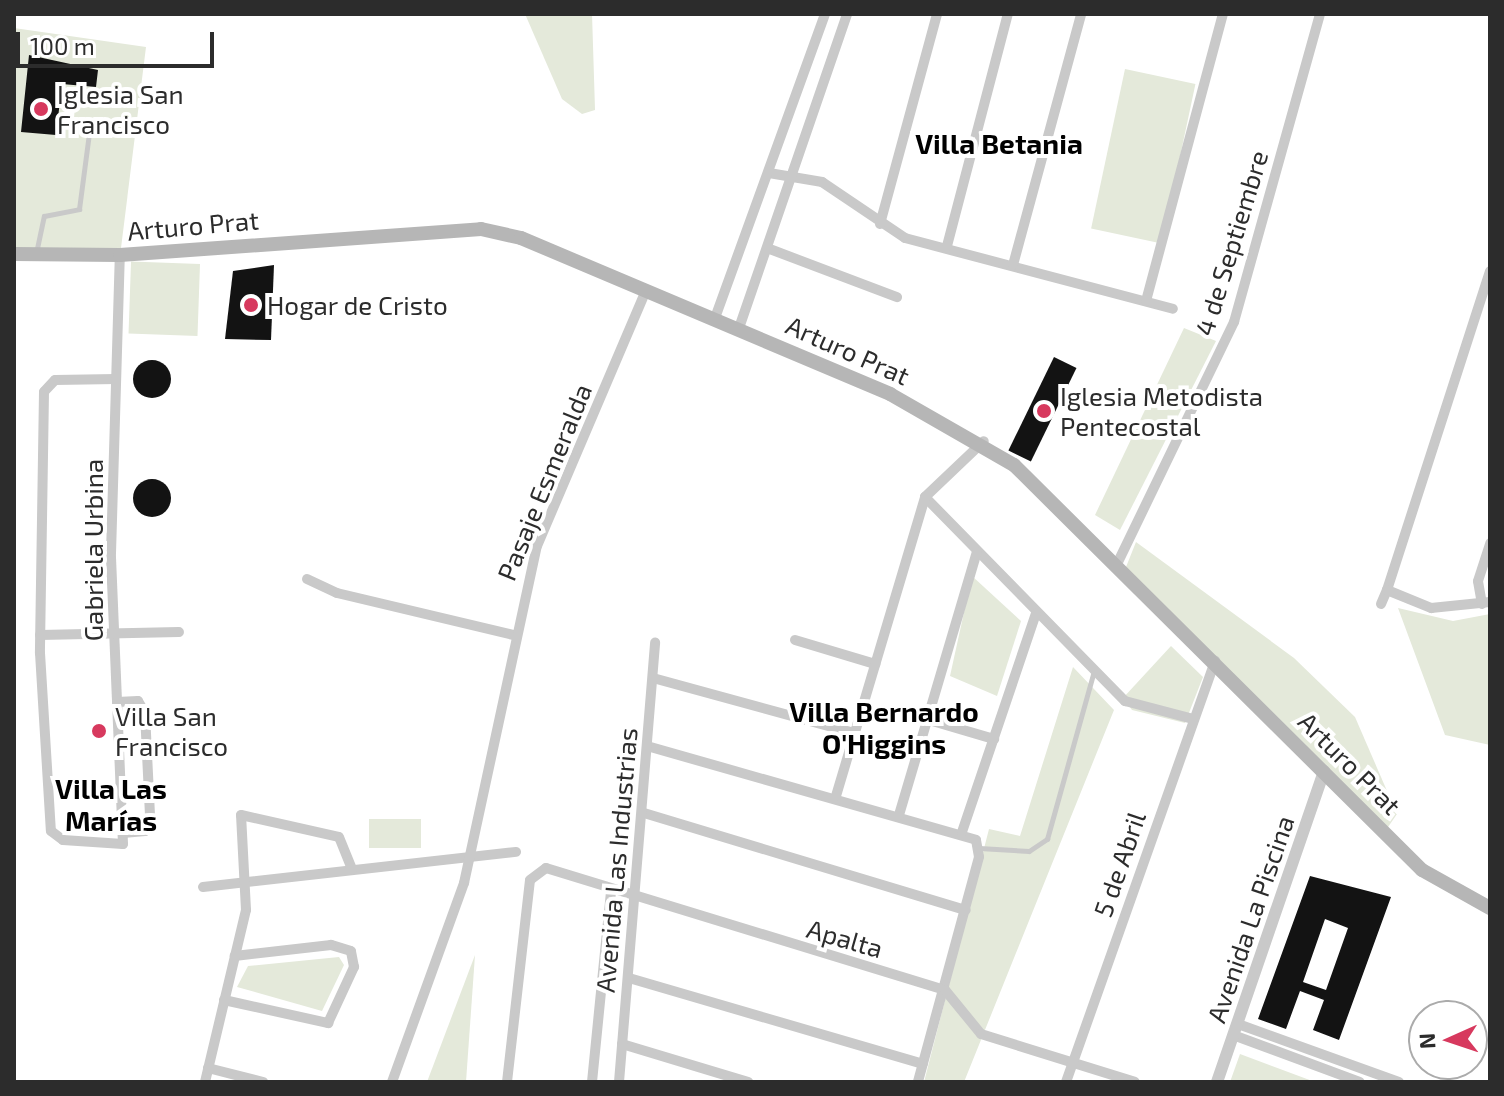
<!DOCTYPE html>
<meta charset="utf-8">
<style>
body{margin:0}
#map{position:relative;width:1504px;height:1096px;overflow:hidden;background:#fff;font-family:"Exo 2",sans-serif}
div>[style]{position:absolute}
.green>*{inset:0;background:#e4e9da;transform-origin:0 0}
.building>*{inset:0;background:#131313;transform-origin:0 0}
.round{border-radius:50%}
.service>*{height:5px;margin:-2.5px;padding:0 2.5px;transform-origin:2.5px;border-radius:2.5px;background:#c9c9c9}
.minor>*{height:10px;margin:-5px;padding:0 5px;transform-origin:5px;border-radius:5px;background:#c9c9c9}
.tertiary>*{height:12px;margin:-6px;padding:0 6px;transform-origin:6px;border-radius:6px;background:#c9c9c9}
.secondary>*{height:14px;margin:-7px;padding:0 7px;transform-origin:7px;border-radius:7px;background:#b6b6b6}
.dots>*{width:22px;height:22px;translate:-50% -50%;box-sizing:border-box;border:4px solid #fff;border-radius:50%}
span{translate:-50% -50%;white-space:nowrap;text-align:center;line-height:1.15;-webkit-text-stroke:8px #fff;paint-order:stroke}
.poi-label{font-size:26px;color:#2c2c2c}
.left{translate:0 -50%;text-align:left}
.street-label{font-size:26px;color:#2c2c2c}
.neighbourhood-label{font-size:28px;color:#000;font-weight:700}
.frame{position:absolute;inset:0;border:16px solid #2c2c2c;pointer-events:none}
.north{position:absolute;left:1408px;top:1000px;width:80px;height:80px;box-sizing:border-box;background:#fff;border:2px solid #ababab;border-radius:50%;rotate:267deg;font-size:22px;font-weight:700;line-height:32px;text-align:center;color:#2c2c2c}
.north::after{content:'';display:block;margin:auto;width:28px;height:36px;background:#d7395e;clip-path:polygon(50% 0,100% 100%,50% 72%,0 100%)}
.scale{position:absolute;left:16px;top:32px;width:198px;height:36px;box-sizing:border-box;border:4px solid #2c2c2c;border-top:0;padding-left:10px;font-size:24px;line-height:28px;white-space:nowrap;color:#2c2c2c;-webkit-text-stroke:6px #fff;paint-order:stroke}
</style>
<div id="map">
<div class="green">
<div style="clip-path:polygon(525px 14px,592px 14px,595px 110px,582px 114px,562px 99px)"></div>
<div style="clip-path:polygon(14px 28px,146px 47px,121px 248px,14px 248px)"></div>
<div style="left:1125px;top:69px;width:72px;height:163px;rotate:12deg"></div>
<div style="left:200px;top:264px;width:72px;height:69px;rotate:92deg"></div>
<div style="clip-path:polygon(1184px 328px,1216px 341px,1120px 530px,1095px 515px)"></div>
<div style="clip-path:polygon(1136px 542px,1294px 658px,1355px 717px,1397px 814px,1386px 830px,1124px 572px)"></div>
<div style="clip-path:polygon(972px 576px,1021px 621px,997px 696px,950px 676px)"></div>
<div style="clip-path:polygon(1398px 608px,1453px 621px,1490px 614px,1490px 745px,1445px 735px)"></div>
<div style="clip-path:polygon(1171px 646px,1203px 677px,1185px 723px,1132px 710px,1123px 698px)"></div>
<div style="clip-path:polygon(1073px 667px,1114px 710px,964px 1082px,924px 1082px,989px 829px,1020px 836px)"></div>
<div style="left:369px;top:819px;width:52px;height:29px"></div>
<div style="clip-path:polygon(475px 955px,466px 1082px,427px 1082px)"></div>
<div style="clip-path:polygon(339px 957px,344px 965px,322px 1011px,237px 987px,248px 966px)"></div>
<div style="clip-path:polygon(1240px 1054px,1315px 1082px,1230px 1082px)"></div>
</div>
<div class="building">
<div style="clip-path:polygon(29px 55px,98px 70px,96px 87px,62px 84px,56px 135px,21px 132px)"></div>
<div style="clip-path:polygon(274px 265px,271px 340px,225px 339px,233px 271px)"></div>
<div style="left:1054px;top:357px;width:25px;height:104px;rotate:26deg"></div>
<div class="round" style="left:133px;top:360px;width:38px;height:38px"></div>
<div class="round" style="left:133px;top:479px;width:38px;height:38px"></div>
<div style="clip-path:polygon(evenodd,1310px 876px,1391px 897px,1339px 1040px,1313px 1030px,1324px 1000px,1300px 991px,1286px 1029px,1258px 1019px,1310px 876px,1325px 919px,1348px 928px,1326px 990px,1303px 982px,1325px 919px)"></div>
</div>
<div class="service">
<div style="left:36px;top:253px;width:38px;rotate:-78deg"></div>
<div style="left:44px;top:216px;width:36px;rotate:-11deg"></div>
<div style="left:79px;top:209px;width:84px;rotate:-82.5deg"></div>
<div style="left:979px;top:848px;width:50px;rotate:3.4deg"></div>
<div style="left:1029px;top:851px;width:22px;rotate:-34deg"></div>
<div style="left:1047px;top:839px;width:174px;rotate:-74.4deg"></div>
</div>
<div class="minor">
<div style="left:769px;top:173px;width:54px;rotate:9.6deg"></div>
<div style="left:822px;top:182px;width:100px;rotate:34deg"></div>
<div style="left:905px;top:238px;width:277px;rotate:14.8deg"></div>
<div style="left:880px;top:224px;width:218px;rotate:-74.8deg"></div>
<div style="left:947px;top:246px;width:240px;rotate:-75.3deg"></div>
<div style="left:767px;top:248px;width:139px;rotate:20.7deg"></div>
<div style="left:1013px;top:265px;width:260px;rotate:-74.8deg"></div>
<div style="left:1146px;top:301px;width:297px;rotate:-75deg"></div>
<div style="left:715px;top:318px;width:323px;rotate:-70.1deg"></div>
<div style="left:739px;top:328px;width:332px;rotate:-71deg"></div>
<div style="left:116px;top:379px;width:61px;rotate:179.1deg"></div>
<div style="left:55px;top:380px;width:16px;rotate:133deg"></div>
<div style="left:44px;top:392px;width:261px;rotate:90.9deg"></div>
<div style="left:40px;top:653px;width:178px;rotate:86.5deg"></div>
<div style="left:51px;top:831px;width:15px;rotate:37deg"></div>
<div style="left:63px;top:840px;width:60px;rotate:3.8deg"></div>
<div style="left:123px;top:844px;width:291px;rotate:-92.4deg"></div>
<div style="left:111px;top:553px;width:298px;rotate:-88.3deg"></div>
<div style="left:925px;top:497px;width:286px;rotate:45.6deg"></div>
<div style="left:1125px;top:701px;width:70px;rotate:14.8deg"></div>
<div style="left:1118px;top:562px;width:267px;rotate:-64.2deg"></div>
<div style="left:1234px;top:322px;width:320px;rotate:-74.4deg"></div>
<div style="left:307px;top:579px;width:33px;rotate:25deg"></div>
<div style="left:337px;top:593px;width:181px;rotate:13.4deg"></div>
<div style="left:1387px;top:590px;width:335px;rotate:-72.1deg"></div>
<div style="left:1381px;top:604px;width:15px;rotate:-67deg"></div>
<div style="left:1387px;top:590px;width:48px;rotate:22.2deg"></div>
<div style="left:1431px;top:608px;width:59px;rotate:-5.8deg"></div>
<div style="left:1482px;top:604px;width:23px;rotate:-100deg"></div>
<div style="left:1478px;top:581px;width:40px;rotate:-72deg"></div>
<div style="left:40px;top:635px;width:139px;rotate:-1.2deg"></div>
<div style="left:795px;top:640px;width:84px;rotate:16.7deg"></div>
<div style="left:653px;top:678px;width:208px;rotate:15.3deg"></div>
<div style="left:117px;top:702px;width:21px;rotate:-3deg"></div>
<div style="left:138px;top:701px;width:14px;rotate:60deg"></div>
<div style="left:145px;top:713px;width:104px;rotate:87.2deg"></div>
<div style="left:150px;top:817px;width:15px;rotate:110deg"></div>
<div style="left:145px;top:831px;width:22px;rotate:175deg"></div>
<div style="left:929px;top:720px;width:68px;rotate:16.3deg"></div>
<div style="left:647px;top:746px;width:342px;rotate:15.9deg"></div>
<div style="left:976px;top:840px;width:17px;rotate:80deg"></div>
<div style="left:979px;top:857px;width:233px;rotate:105.2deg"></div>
<div style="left:836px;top:796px;width:312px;rotate:-73.4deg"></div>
<div style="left:925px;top:497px;width:81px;rotate:-43.5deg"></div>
<div style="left:644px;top:813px;width:336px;rotate:16.8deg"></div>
<div style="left:899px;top:815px;width:274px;rotate:-73.5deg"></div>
<div style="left:962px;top:832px;width:231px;rotate:-71.3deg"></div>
<div style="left:203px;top:887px;width:315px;rotate:-6.4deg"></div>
<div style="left:629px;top:978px;width:306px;rotate:16.3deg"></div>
<div style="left:224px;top:1000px;width:107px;rotate:12.5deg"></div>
<div style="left:328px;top:1023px;width:62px;rotate:-65.1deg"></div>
<div style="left:354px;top:967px;width:16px;rotate:-101deg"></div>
<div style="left:351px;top:951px;width:21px;rotate:-163deg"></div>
<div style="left:331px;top:945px;width:97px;rotate:173.5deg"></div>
<div style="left:1238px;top:1024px;width:171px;rotate:19.8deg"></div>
<div style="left:1233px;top:1035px;width:135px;rotate:20.3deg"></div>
<div style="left:622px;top:1044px;width:132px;rotate:16.8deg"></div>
<div style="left:208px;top:1068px;width:57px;rotate:14.3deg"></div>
<div style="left:205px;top:1082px;width:177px;rotate:-76.6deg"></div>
<div style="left:246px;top:910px;width:95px;rotate:-93deg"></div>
<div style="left:241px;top:815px;width:100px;rotate:12.7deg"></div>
<div style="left:339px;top:837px;width:35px;rotate:68deg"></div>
<div style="left:392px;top:1082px;width:212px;rotate:-70.1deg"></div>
<div style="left:464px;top:883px;width:345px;rotate:-77.8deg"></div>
<div style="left:537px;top:546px;width:278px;rotate:-66.9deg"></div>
<div style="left:507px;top:1082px;width:203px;rotate:-83.5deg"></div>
<div style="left:530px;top:880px;width:20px;rotate:-37deg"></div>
<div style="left:546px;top:868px;width:417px;rotate:17deg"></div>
<div style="left:945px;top:990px;width:57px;rotate:50.7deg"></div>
<div style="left:981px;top:1034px;width:161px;rotate:17.3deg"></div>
<div style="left:592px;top:1082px;width:191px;rotate:-84.3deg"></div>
<div style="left:619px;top:1082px;width:441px;rotate:-85.3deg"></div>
<div style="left:1066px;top:1082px;width:447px;rotate:-70.5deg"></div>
</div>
<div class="tertiary">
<div style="left:1217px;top:1082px;width:329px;rotate:-71deg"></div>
</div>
<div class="secondary">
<div style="left:14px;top:254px;width:106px;rotate:0.5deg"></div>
<div style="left:120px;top:255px;width:362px;rotate:-4.1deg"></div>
<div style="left:481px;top:229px;width:41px;rotate:12.7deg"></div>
<div style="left:521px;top:238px;width:401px;rotate:22.9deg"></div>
<div style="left:890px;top:394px;width:143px;rotate:29.8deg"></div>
<div style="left:1014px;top:465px;width:575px;rotate:44.79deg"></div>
<div style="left:1422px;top:870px;width:78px;rotate:29.2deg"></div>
</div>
<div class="dots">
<div style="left:41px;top:109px;background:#d7395e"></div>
<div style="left:251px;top:305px;background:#d7395e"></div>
<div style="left:1044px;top:411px;background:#d7395e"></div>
<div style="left:99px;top:731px;background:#d7395e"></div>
</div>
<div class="poi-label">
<span class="left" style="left:57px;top:109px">Iglesia San<br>Francisco</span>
<span class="left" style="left:267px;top:305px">Hogar de Cristo</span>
<span class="left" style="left:1060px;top:411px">Iglesia Metodista<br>Pentecostal</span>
<span class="left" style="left:115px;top:731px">Villa San<br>Francisco</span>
</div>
<div class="street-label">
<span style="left:193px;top:225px;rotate:-5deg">Arturo Prat</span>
<span style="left:1231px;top:243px;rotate:-73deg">4 de Septiembre</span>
<span style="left:848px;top:350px;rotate:24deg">Arturo Prat</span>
<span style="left:544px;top:482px;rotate:-68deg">Pasaje Esmeralda</span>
<span style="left:93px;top:550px;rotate:-90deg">Gabriela Urbina</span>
<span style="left:1350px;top:763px;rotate:45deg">Arturo Prat</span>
<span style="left:616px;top:860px;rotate:-85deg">Avenida Las Industrias</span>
<span style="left:1119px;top:864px;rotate:-71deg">5 de Abril</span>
<span style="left:1250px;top:919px;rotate:-71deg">Avenida La Piscina</span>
<span style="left:845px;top:938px;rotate:16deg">Apalta</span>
</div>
<div class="neighbourhood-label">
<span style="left:999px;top:143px">Villa Betania</span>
<span style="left:884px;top:727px">Villa Bernardo<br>O'Higgins</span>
<span style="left:111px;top:804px">Villa Las<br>Marías</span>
</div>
<div class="frame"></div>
<div class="north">N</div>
<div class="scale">100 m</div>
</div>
